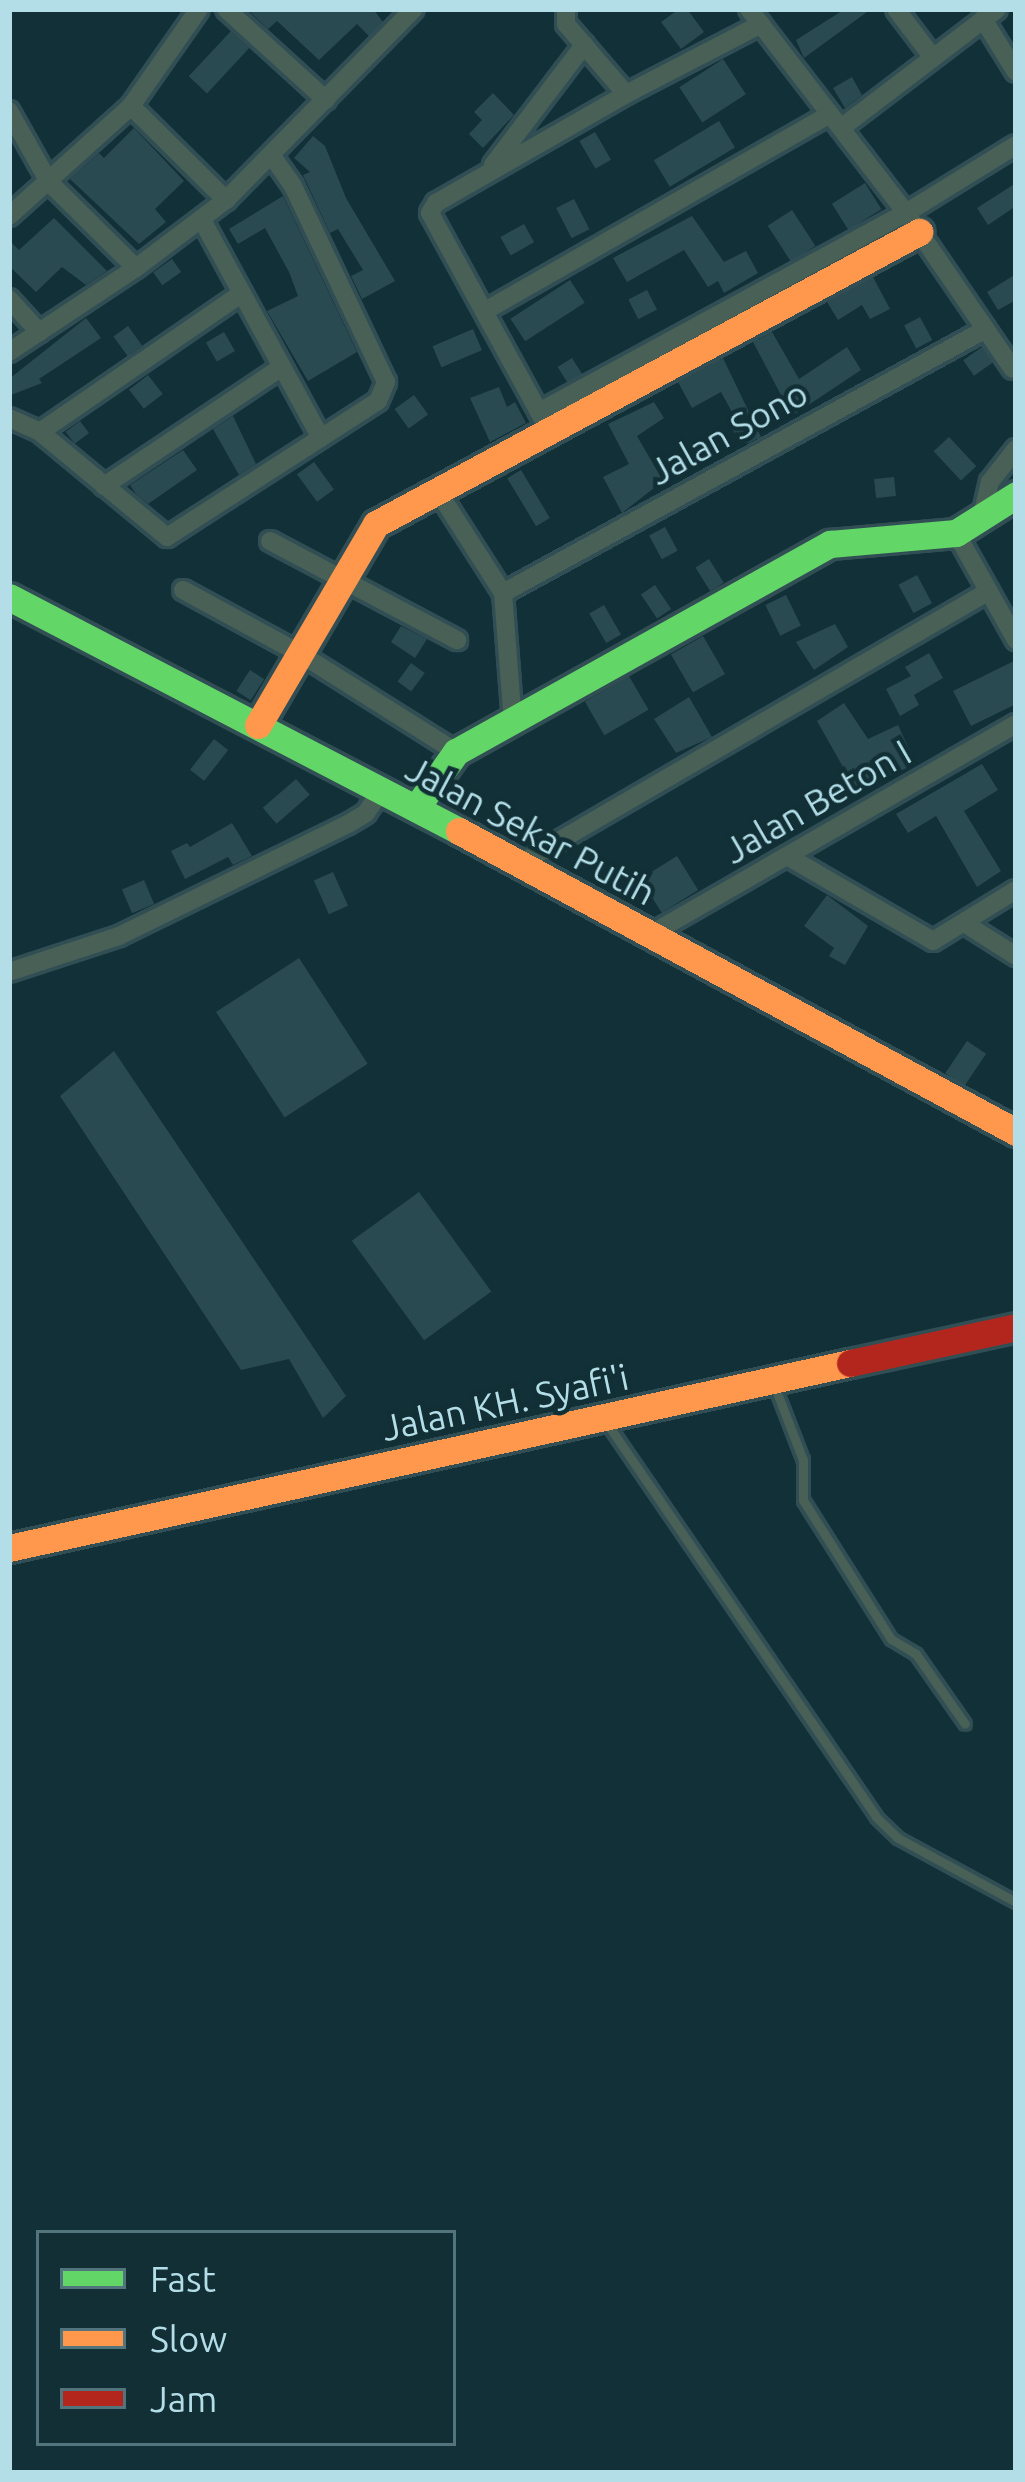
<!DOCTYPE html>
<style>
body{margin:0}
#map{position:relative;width:1025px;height:2482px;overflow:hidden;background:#113037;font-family:Ubuntu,sans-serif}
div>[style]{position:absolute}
.building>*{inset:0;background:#2a4a51;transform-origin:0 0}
.roads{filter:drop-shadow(3px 0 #314e54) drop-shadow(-3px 0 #314e54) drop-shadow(0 3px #314e54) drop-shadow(0 -3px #314e54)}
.lane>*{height:9px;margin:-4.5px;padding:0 4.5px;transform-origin:4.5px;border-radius:4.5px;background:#486056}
.street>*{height:18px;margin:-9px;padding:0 9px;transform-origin:9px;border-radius:9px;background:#486056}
.fast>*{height:27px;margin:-13.5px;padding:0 13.5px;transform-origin:13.5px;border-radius:13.5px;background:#63d668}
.slow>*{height:27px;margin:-13.5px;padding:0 13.5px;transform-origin:13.5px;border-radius:13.5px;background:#ff974d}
.jam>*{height:27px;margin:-13.5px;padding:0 13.5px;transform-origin:13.5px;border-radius:13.5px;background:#b3261e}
span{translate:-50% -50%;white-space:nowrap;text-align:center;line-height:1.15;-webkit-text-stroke:9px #112f35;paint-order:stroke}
.street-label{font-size:36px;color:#b3dee8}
.frame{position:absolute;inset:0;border:12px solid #b3dee8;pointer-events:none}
.legend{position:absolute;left:36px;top:2230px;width:420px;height:216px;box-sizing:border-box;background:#112f35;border:3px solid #52757d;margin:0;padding:15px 21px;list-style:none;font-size:36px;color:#b3dee8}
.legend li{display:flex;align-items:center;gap:24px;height:60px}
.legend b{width:60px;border:3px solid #52757d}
</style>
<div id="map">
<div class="building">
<div style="clip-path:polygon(253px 9px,373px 9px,383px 22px,369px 36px,357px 24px,319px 60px,277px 21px,268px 29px,250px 12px)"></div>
<div style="clip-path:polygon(679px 9px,687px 9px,704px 32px,681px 49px,661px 22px)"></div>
<div style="clip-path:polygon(845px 9px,871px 9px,804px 58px,796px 40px)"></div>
<div style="left:231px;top:31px;width:25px;height:62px;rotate:43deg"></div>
<div style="left:723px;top:59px;width:42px;height:52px;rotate:57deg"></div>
<div style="clip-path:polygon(852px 77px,862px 95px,845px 108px,833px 88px)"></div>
<div style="clip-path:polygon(493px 93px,514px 115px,483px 148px,469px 134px,482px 120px,474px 112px)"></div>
<div style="left:719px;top:121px;width:31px;height:76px;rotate:59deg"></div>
<div style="clip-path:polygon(134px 128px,184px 181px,155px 209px,166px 222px,139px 244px,70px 179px,99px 153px,104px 158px)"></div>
<div style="left:595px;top:132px;width:32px;height:18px;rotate:60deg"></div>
<div style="clip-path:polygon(313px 136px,325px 146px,346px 198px,395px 281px,362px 299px,351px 276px,363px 270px,338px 229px,330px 233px,303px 175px,310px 172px,294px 158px)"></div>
<div style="left:865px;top:183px;width:31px;height:39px;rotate:58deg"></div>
<div style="clip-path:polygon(1016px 183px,1016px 206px,988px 225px,977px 208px)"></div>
<div style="clip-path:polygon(283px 196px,357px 352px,308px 381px,267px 311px,298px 296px,289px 272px,265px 228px,238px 244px,229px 229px)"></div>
<div style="left:574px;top:199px;width:34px;height:20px;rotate:63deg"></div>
<div style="left:792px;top:210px;width:43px;height:29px;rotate:57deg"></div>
<div style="clip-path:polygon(692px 216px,724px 262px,746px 251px,758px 273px,724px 293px,718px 281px,708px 287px,684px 250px,627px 282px,613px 258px)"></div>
<div style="clip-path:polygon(54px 218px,107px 271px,86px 285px,62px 267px,36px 292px,9px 266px,9px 240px,19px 250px)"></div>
<div style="left:524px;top:224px;width:21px;height:27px;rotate:61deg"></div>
<div style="left:172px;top:259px;width:16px;height:23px;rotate:55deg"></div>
<div style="clip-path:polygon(1016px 274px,1016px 300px,998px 310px,987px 292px)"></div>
<div style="clip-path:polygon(873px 277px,890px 309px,870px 319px,862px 305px,838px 320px,827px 302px)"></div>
<div style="left:570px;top:280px;width:27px;height:71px;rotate:57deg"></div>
<div style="left:647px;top:290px;width:22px;height:21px;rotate:63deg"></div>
<div style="left:920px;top:317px;width:26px;height:18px;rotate:62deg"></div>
<div style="clip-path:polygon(86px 318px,101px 338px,39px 379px,42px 383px,11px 395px,9px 379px)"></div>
<div style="left:128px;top:326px;width:24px;height:18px;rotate:54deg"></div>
<div style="left:473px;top:329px;width:23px;height:44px;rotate:67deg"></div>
<div style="left:224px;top:332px;width:22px;height:21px;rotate:60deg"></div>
<div style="clip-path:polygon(772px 332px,799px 379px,847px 347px,861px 370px,792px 416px,753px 342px)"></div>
<div style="left:982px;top:347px;width:19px;height:23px;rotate:55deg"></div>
<div style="left:572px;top:358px;width:19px;height:17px;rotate:58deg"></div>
<div style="clip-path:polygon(723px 358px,761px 437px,749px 443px,739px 443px,732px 428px,739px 425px,721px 392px,692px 408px,678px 382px)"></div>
<div style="left:148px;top:375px;width:24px;height:24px;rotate:52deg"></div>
<div style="clip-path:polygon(499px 387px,507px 407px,515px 402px,526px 423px,490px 442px,470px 398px)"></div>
<div style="left:414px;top:395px;width:24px;height:24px;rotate:54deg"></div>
<div style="clip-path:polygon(654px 402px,664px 418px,637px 436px,663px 481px,622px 513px,603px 477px,629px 464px,608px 424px)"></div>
<div style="clip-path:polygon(233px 416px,256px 464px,239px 475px,213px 429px)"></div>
<div style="left:80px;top:421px;width:15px;height:18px;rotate:53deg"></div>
<div style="left:949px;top:437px;width:40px;height:21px;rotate:47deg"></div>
<div style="clip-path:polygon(183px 450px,197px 470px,148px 504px,136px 494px,130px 485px)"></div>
<div style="left:314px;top:462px;width:34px;height:21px;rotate:54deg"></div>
<div style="left:521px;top:470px;width:56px;height:16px;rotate:59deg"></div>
<div style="left:894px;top:477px;width:19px;height:20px;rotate:84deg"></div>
<div style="left:665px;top:527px;width:27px;height:18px;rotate:62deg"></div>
<div style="left:709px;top:559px;width:28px;height:16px;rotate:58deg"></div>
<div style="left:917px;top:575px;width:32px;height:21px;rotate:62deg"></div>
<div style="left:655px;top:585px;width:29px;height:17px;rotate:56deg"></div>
<div style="left:786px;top:595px;width:34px;height:23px;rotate:64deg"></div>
<div style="left:604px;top:605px;width:34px;height:17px;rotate:60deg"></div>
<div style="clip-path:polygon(835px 624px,848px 647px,814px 670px,796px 642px)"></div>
<div style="clip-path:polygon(401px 626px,427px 639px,415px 658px,391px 642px)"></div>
<div style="left:703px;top:636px;width:44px;height:37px;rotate:60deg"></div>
<div style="clip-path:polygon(929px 653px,943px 678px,914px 695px,919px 705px,900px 716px,886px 689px,911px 676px,905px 667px)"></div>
<div style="clip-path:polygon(1016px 660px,1016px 704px,971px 726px,953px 691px)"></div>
<div style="left:411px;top:663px;width:17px;height:23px;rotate:36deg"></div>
<div style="left:250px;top:670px;width:17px;height:25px;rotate:33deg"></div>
<div style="left:629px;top:676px;width:39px;height:51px;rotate:60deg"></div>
<div style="clip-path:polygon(689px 697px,712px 737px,676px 753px,654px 719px)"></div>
<div style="clip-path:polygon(844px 703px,868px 739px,898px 725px,916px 764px,856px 790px,817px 721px)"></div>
<div style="left:214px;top:739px;width:18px;height:39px;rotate:38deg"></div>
<div style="clip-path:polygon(982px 764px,998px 790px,964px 811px,1001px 871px,977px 887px,936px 816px,908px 833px,896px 814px)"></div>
<div style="left:296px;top:779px;width:21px;height:44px;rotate:49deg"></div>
<div style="clip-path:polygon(232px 823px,252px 856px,233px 865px,228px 857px,185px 879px,171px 851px,187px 843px,190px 847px)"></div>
<div style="left:677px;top:856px;width:40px;height:43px;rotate:58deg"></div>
<div style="left:333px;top:872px;width:37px;height:21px;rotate:66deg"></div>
<div style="left:144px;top:880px;width:26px;height:24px;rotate:67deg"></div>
<div style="clip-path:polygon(827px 895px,868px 926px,845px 965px,829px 956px,834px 948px,804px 926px)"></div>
<div style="left:299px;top:958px;width:126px;height:99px;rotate:57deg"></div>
<div style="left:967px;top:1041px;width:23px;height:39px;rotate:34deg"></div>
<div style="clip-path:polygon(114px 1051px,346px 1396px,323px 1418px,289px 1359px,241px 1370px,60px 1096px)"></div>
<div style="left:419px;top:1192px;width:123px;height:83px;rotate:54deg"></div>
</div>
<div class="roads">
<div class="lane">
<div style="left:774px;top:1385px;width:80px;rotate:68.9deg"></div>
<div style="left:803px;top:1460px;width:40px;rotate:90deg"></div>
<div style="left:803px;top:1500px;width:165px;rotate:57.7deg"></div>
<div style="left:891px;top:1639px;width:29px;rotate:31deg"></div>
<div style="left:916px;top:1654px;width:85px;rotate:55deg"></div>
<div style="left:606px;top:1422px;width:478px;rotate:55.6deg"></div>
<div style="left:876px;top:1817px;width:30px;rotate:44deg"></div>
<div style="left:898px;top:1838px;width:134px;rotate:28.5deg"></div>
</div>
<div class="street">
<div style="left:226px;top:9px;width:135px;rotate:42.3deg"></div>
<div style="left:566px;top:9px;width:15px;rotate:90deg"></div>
<div style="left:566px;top:24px;width:92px;rotate:49.4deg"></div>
<div style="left:749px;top:9px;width:257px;rotate:52.4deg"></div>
<div style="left:906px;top:213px;width:189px;rotate:55.6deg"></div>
<div style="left:896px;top:9px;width:61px;rotate:52.9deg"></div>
<div style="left:983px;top:19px;width:62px;rotate:58.1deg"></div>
<div style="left:131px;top:106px;width:134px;rotate:44.7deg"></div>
<div style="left:9px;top:111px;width:81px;rotate:60.6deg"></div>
<div style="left:49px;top:182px;width:122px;rotate:44.7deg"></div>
<div style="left:841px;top:128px;width:196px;rotate:-37.3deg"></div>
<div style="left:493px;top:165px;width:151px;rotate:-52.8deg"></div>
<div style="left:9px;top:216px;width:164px;rotate:-42deg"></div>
<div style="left:131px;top:106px;width:118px;rotate:-55deg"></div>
<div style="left:202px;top:220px;width:248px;rotate:61.4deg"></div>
<div style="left:9px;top:299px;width:45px;rotate:47.7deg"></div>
<div style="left:485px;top:311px;width:397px;rotate:-29.7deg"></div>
<div style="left:9px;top:352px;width:152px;rotate:-33.5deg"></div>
<div style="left:136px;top:268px;width:113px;rotate:-37.1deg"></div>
<div style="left:226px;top:200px;width:268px;rotate:-45.5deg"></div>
<div style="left:539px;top:412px;width:417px;rotate:-28.5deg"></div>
<div style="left:906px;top:213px;width:129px;rotate:-31.7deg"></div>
<div style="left:9px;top:418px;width:34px;rotate:24deg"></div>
<div style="left:40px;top:432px;width:165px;rotate:39.6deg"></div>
<div style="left:167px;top:537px;width:251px;rotate:-32.8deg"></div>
<div style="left:378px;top:401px;width:21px;rotate:-67deg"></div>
<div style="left:386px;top:382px;width:217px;rotate:-115.4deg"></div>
<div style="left:293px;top:186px;width:37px;rotate:-125deg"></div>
<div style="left:40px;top:432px;width:245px;rotate:-34.5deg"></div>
<div style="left:551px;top:434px;width:252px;rotate:-118.7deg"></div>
<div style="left:430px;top:213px;width:12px;rotate:-59deg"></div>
<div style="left:436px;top:203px;width:219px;rotate:-29.8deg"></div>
<div style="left:626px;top:94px;width:152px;rotate:-27.4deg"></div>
<div style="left:104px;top:486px;width:214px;rotate:-33.8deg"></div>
<div style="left:439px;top:493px;width:119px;rotate:57.4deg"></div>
<div style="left:503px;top:593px;width:130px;rotate:85.6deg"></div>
<div style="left:982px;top:516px;width:35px;rotate:-77deg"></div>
<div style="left:990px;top:482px;width:42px;rotate:-51.8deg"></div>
<div style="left:956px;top:533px;width:123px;rotate:60.7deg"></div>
<div style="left:270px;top:541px;width:212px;rotate:27.9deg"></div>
<div style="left:183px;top:590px;width:132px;rotate:28.5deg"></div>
<div style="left:299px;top:653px;width:186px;rotate:32.2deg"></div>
<div style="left:503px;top:593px;width:550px;rotate:-28.66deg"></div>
<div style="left:787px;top:856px;width:169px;rotate:30.2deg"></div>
<div style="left:933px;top:941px;width:97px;rotate:-31.6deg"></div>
<div style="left:521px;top:863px;width:541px;rotate:-30.17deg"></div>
<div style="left:964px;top:923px;width:62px;rotate:32.4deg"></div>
<div style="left:651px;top:934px;width:421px;rotate:-29.9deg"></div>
<div style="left:9px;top:972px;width:116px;rotate:-18.1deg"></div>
<div style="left:119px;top:936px;width:255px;rotate:-26.1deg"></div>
<div style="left:348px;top:824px;width:21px;rotate:-31deg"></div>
<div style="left:366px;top:813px;width:27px;rotate:-56deg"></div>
</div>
<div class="fast">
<div style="left:9px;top:597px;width:507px;rotate:27.47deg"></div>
<div style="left:416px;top:808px;width:69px;rotate:-54.5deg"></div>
<div style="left:456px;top:752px;width:428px;rotate:-29.1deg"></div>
<div style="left:830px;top:544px;width:126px;rotate:-5deg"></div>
<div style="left:956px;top:533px;width:71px;rotate:-32.3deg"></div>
</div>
<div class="slow">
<div style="left:258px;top:725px;width:233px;rotate:-59.6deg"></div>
<div style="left:376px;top:524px;width:617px;rotate:-28.27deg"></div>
<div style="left:459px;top:831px;width:633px;rotate:28.39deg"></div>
<div style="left:9px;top:1548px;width:861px;rotate:-12.41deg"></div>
</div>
<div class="jam">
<div style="left:850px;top:1363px;width:170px;rotate:-12.2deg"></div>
</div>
</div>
<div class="street-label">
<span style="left:728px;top:432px;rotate:-29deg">Jalan Sono</span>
<span style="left:817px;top:801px;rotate:-30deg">Jalan Beton I</span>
<span style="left:531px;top:830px;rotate:28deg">Jalan Sekar Putih</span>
<span style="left:505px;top:1402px;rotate:-12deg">Jalan KH. Syafi'i</span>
</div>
<div class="frame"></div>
<ul class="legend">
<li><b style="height:15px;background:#63d668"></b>Fast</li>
<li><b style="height:15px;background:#ff974d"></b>Slow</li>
<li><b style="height:15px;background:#b3261e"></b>Jam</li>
</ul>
</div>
